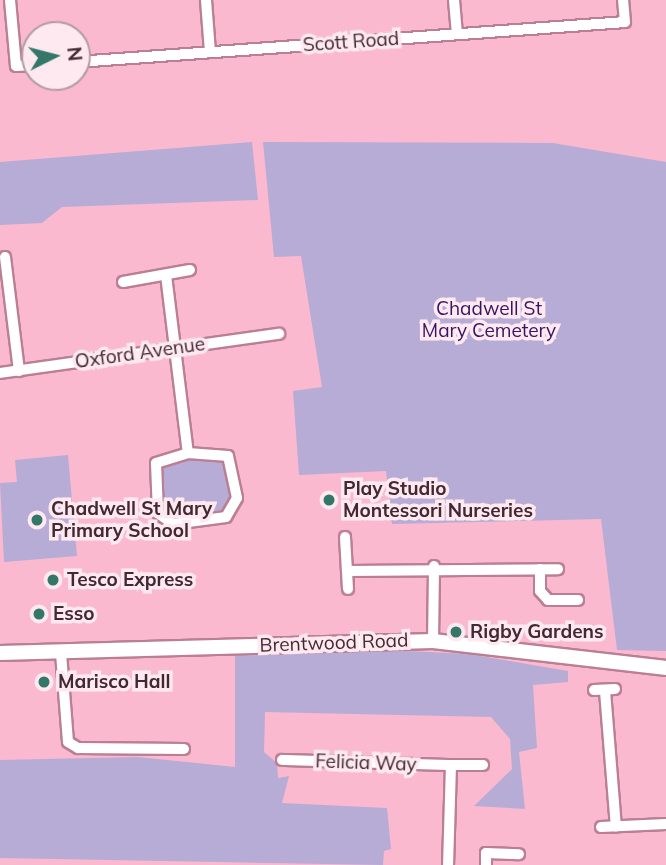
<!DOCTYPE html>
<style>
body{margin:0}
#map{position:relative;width:666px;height:865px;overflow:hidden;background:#fab9cf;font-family:Mulish,sans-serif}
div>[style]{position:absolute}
.green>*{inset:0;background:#b7acd5}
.roads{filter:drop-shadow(2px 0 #bb7f93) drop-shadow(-2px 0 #bb7f93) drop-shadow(0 2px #bb7f93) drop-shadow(0 -2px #bb7f93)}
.minor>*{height:10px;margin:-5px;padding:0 5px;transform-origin:5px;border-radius:5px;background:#fff}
.tertiary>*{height:14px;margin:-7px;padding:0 7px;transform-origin:7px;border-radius:7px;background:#fff}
.dots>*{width:19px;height:19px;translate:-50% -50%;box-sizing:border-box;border:4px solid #fde9ef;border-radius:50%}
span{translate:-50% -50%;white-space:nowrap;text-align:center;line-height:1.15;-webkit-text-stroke:7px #fde9ef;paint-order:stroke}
.street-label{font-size:19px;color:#412831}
.park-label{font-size:19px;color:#361563}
.poi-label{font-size:19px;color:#412831;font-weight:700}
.left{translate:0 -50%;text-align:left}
.north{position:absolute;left:21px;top:21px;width:70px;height:70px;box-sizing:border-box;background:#fde9ef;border:2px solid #b29ca3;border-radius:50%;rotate:84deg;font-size:19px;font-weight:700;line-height:28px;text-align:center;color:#412831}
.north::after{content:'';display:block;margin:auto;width:24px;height:32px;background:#347769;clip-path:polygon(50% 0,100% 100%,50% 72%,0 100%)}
</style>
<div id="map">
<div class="green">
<div style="clip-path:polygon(252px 142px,258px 200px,62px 207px,42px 223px,0 225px,0 162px)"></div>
<div style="clip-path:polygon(263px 142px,553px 143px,666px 162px,666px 651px,617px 650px,601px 519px,392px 524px,386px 471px,299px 475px,293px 391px,322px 387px,301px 256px,274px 257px)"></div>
<div style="clip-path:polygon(68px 455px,77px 556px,4px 562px,0 483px,17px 482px,15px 460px)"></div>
<div style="clip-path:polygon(166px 455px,228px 456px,237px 498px,226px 517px,164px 520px,156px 463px)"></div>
<div style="clip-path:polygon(366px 649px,469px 654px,568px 671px,568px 682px,533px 685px,537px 748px,519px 752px,525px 809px,474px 806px,512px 769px,510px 739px,491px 717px,265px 712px,264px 752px,277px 763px,278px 778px,289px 776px,282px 803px,387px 808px,391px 849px,384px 851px,383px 865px,0 858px,0 760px,138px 757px,235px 767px,235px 656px)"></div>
</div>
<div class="roads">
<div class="minor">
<div style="left:10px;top:0;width:66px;rotate:84.8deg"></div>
<div style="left:16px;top:66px;width:19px;rotate:-3deg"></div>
<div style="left:206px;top:0;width:52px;rotate:85.6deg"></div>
<div style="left:454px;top:0;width:34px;rotate:85deg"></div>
<div style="left:77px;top:62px;width:549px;rotate:-4.17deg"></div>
<div style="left:625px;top:22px;width:22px;rotate:-95deg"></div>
<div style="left:5px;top:257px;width:115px;rotate:83deg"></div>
<div style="left:166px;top:275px;width:179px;rotate:83deg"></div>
<div style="left:188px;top:453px;width:40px;rotate:4.3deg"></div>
<div style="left:228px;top:456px;width:43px;rotate:77.9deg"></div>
<div style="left:237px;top:498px;width:22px;rotate:120deg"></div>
<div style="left:226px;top:517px;width:53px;rotate:172.5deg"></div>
<div style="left:173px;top:524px;width:19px;rotate:-144deg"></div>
<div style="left:158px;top:513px;width:50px;rotate:-92.3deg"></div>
<div style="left:156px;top:463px;width:34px;rotate:-17deg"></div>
<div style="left:123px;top:282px;width:68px;rotate:-10.2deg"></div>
<div style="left:0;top:373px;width:282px;rotate:-8deg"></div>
<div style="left:345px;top:537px;width:52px;rotate:86.7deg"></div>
<div style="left:540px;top:569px;width:22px;rotate:90deg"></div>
<div style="left:540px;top:591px;width:12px;rotate:48deg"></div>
<div style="left:548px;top:600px;width:30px"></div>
<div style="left:348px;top:571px;width:210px;rotate:-0.5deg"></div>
<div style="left:433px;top:641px;width:75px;rotate:-89.2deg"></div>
<div style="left:61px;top:653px;width:89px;rotate:85.5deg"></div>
<div style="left:68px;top:742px;width:12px;rotate:31deg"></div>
<div style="left:78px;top:748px;width:106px;rotate:0.5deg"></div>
<div style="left:594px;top:690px;width:21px;rotate:-3deg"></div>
<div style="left:605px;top:691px;width:136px;rotate:85.4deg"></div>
<div style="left:282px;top:760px;width:169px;rotate:1.7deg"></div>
<div style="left:451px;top:765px;width:100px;rotate:91.7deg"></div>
<div style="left:451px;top:765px;width:32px"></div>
<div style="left:601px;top:827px;width:65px;rotate:-2.6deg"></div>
<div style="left:486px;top:865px;width:12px;rotate:-90deg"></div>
<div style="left:486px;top:853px;width:33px;rotate:2deg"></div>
</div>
<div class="tertiary">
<div style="left:0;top:653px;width:433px;rotate:-1.6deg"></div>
<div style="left:433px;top:641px;width:235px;rotate:6.6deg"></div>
</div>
</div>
<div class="dots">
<div style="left:329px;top:500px;background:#347769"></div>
<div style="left:37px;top:520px;background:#347769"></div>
<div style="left:53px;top:580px;background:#347769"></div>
<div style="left:39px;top:614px;background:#347769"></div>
<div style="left:456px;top:632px;background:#347769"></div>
<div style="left:44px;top:682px;background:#347769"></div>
</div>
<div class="street-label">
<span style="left:351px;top:42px;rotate:-4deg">Scott Road</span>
<span style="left:140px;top:353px;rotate:-8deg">Oxford Avenue</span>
<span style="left:334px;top:643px;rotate:-2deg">Brentwood Road</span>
<span style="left:366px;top:763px;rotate:2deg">Felicia Way</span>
</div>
<div class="park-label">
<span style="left:489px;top:320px">Chadwell St<br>Mary Cemetery</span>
</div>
<div class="poi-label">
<span class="left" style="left:343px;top:500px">Play Studio<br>Montessori Nurseries</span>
<span class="left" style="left:51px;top:520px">Chadwell St Mary<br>Primary School</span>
<span class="left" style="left:67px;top:580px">Tesco Express</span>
<span class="left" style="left:53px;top:614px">Esso</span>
<span class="left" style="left:470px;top:632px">Rigby Gardens</span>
<span class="left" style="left:58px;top:682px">Marisco Hall</span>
</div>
<div class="north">N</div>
</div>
